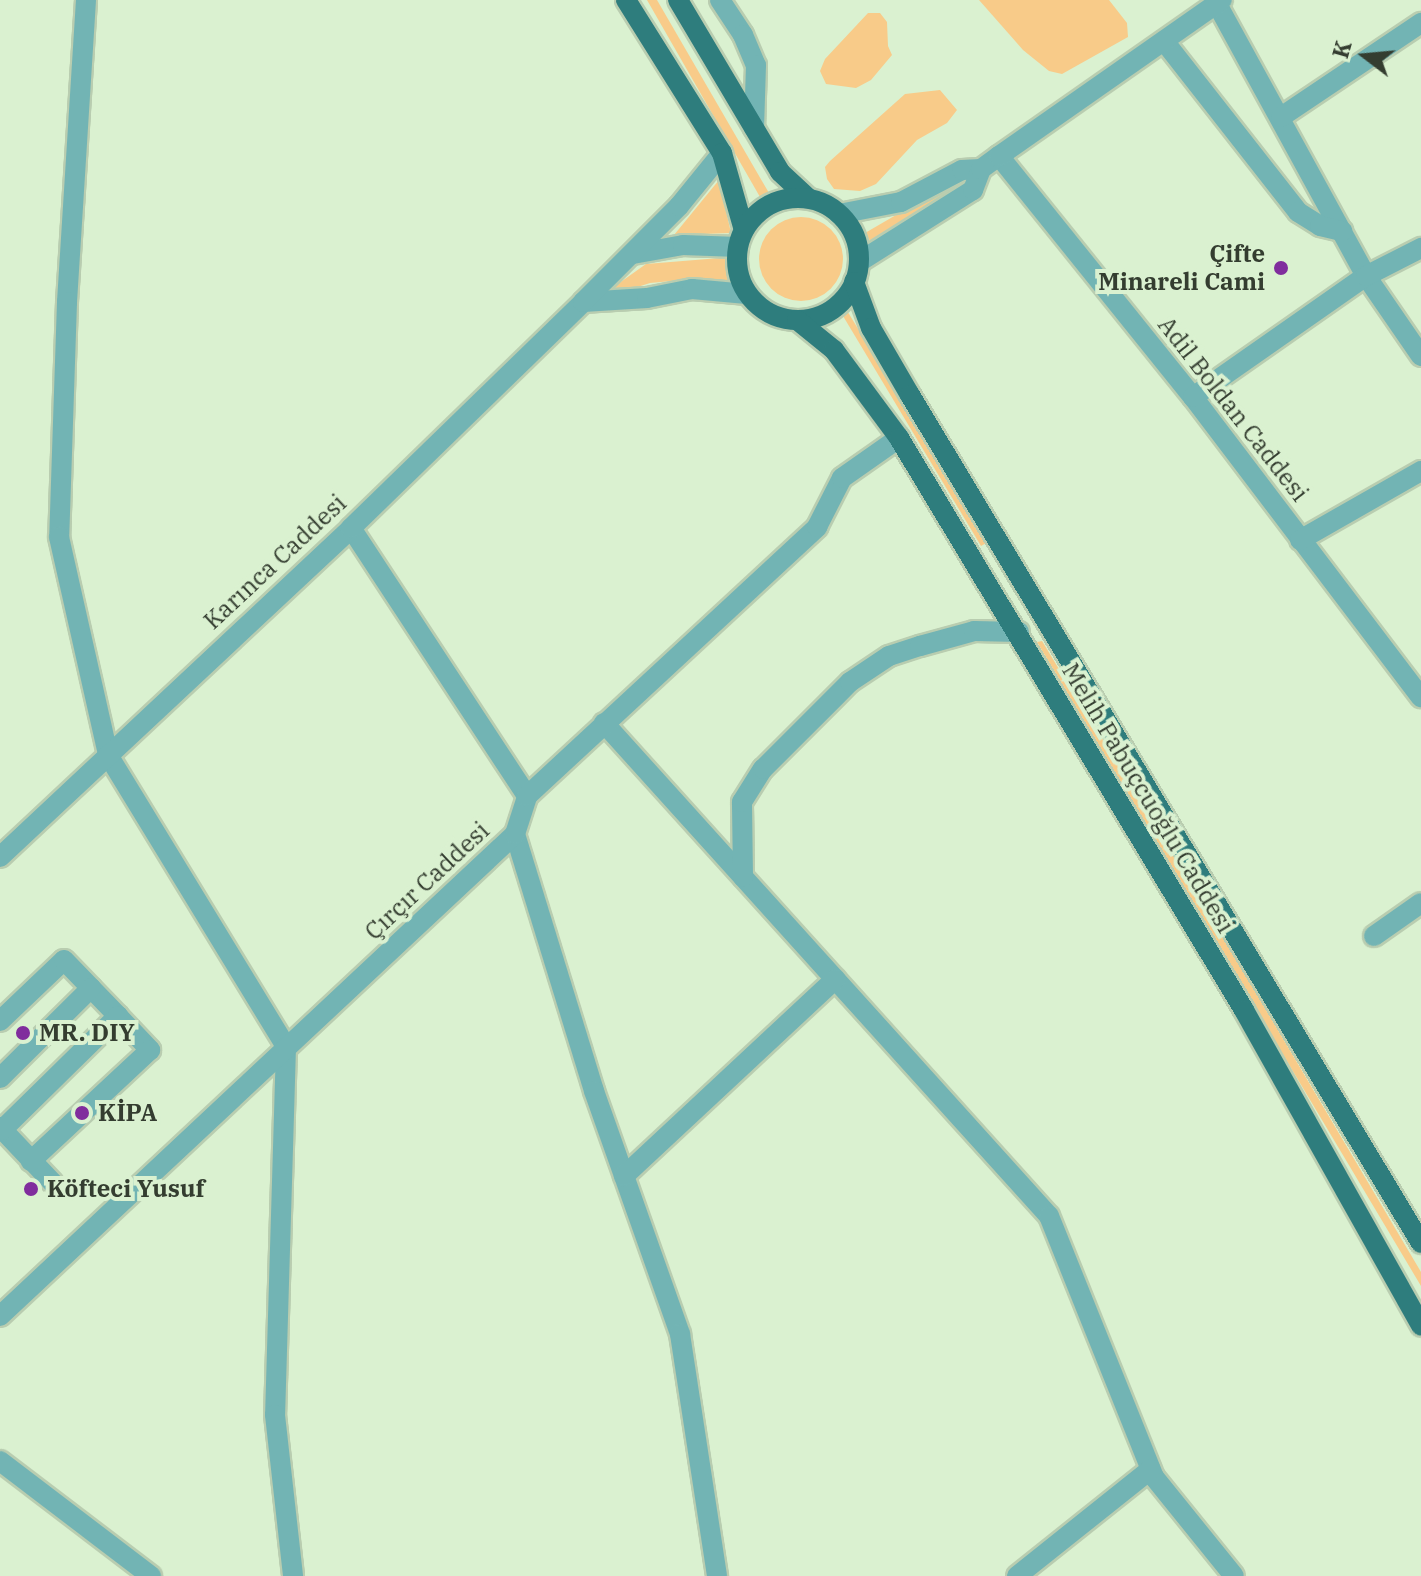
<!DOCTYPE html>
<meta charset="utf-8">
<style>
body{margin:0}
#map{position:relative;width:1421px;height:1576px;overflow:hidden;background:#daf1d0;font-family:"IBM Plex Serif",serif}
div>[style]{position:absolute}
.green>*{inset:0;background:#f8cb89}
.round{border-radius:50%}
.roads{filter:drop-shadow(2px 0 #b9cdb0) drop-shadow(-2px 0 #b9cdb0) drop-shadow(0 2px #b9cdb0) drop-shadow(0 -2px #b9cdb0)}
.minor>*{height:20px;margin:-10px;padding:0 10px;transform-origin:10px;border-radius:10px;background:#72b4b4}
.major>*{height:20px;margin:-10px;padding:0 10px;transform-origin:10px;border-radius:10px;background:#2e7d7d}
.major>.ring{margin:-10px;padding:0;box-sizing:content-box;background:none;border:20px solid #2e7d7d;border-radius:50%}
.dots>*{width:22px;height:22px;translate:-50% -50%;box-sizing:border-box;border:4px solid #daf1d0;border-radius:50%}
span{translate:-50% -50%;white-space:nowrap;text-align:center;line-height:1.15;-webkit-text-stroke:8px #daf1d0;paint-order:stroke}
.poi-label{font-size:24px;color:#343d30;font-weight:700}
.right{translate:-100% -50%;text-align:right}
.left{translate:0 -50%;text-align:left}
.street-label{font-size:24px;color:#343d30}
.north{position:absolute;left:1325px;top:16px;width:80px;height:80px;-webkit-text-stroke:6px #daf1d0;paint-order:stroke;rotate:286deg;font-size:22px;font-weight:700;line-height:32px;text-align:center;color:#343d30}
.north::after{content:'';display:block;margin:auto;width:28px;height:36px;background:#343d30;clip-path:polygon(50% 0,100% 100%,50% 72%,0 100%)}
</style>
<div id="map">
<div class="green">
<div style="clip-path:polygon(647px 0,657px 0,769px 193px,760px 197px)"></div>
<div style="clip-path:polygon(979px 0,1109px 0,1127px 23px,1128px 37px,1062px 74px,1049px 71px,1023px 50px)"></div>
<div style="clip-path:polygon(868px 13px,880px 13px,887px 22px,888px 46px,892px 55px,871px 80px,856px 88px,826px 84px,820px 71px,825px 59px)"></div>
<div style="clip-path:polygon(940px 90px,957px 110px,947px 123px,917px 140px,876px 184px,860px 191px,834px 189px,827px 179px,825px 167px,830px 161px,905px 94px)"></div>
<div style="clip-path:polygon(965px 175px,968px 179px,870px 241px,865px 233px)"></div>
<div style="clip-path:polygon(719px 180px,731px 233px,674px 235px)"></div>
<div class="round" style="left:759px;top:217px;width:84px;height:84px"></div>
<div style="clip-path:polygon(732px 257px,733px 282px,693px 279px,650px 283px,603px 298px,601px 296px,646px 264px)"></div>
<div style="clip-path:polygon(846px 309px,988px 542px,981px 546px,840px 311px)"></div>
<div style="clip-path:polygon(1042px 641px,1068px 684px,1075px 687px,1421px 1272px,1421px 1286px,1037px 642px)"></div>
</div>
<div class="roads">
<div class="minor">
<div style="left:86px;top:0;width:303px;rotate:93.6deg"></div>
<div style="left:67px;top:302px;width:235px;rotate:91.9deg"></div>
<div style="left:59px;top:537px;width:223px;rotate:77.3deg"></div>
<div style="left:108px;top:755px;width:342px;rotate:58.6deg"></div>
<div style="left:286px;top:1047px;width:368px;rotate:91.7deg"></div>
<div style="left:275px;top:1415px;width:162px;rotate:83.6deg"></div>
<div style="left:720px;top:0;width:42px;rotate:56.7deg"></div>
<div style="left:743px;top:35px;width:33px;rotate:67deg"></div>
<div style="left:756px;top:65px;width:63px;rotate:91.8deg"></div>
<div style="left:1217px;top:4px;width:310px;rotate:61.3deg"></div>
<div style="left:1366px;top:276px;width:97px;rotate:55.5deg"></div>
<div style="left:1164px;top:41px;width:217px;rotate:51.9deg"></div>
<div style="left:1298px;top:212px;width:26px;rotate:32deg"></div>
<div style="left:1320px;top:226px;width:23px;rotate:13deg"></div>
<div style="left:1281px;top:117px;width:169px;rotate:-33.9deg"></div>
<div style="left:999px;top:156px;width:309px;rotate:51.2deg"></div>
<div style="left:1193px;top:397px;width:377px;rotate:52.8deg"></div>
<div style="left:839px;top:214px;width:63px;rotate:-11deg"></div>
<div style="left:901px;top:202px;width:69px;rotate:-27.7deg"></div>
<div style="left:962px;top:170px;width:19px;rotate:-3deg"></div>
<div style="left:633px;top:254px;width:51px;rotate:-10.2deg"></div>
<div style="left:683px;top:245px;width:55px;rotate:2.1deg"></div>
<div style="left:859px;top:262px;width:135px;rotate:-32.3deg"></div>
<div style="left:973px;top:190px;width:22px;rotate:-69deg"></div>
<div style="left:981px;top:169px;width:22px;rotate:-36deg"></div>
<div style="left:999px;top:156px;width:272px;rotate:-35deg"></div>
<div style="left:583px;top:302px;width:64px;rotate:-3.6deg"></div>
<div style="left:647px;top:298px;width:46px;rotate:-11.3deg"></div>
<div style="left:692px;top:289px;width:55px;rotate:5.2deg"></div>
<div style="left:1193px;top:397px;width:211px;rotate:-35deg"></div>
<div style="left:1366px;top:276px;width:62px;rotate:-27deg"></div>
<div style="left:351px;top:528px;width:321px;rotate:56.7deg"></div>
<div style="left:1300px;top:540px;width:139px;rotate:-29.7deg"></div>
<div style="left:604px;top:723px;width:664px;rotate:47.93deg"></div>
<div style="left:1049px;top:1216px;width:281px;rotate:68.1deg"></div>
<div style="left:1154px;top:1477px;width:127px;rotate:51.1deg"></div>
<div style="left:515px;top:834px;width:269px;rotate:72.9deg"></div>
<div style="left:594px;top:1091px;width:258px;rotate:70.5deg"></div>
<div style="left:680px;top:1334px;width:245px;rotate:81.3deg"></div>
<div style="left:0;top:857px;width:481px;rotate:-43.1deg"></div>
<div style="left:351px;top:528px;width:324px;rotate:-44.2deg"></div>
<div style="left:583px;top:302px;width:136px;rotate:-45deg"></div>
<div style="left:679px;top:206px;width:68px;rotate:-50.9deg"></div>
<div style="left:743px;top:877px;width:75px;rotate:-90.8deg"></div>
<div style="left:742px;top:802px;width:39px;rotate:-58deg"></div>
<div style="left:763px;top:769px;width:123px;rotate:-45deg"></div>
<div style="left:850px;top:682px;width:47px;rotate:-33.7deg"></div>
<div style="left:889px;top:656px;width:33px;rotate:-18deg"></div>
<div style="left:920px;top:646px;width:56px;rotate:-15.5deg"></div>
<div style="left:974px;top:631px;width:45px;rotate:1.3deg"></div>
<div style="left:1374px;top:936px;width:57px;rotate:-35.1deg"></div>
<div style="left:91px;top:988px;width:39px;rotate:46deg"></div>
<div style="left:0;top:1021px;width:88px;rotate:-43.6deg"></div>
<div style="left:64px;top:960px;width:39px;rotate:46deg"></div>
<div style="left:91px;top:988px;width:128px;rotate:135.3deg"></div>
<div style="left:0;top:1127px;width:77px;rotate:46.6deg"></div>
<div style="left:2px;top:1130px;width:163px;rotate:-44.5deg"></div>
<div style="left:118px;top:1016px;width:47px;rotate:46.7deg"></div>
<div style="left:150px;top:1050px;width:163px;rotate:137deg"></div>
<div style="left:624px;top:1176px;width:289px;rotate:-43deg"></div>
<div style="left:0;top:1316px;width:705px;rotate:-43.1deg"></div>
<div style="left:515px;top:834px;width:40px;rotate:-72deg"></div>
<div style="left:527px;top:796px;width:396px;rotate:-42.8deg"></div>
<div style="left:817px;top:527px;width:55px;rotate:-63deg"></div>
<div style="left:842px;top:478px;width:70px;rotate:-35.1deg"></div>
<div style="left:0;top:1461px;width:190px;rotate:37.3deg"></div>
<div style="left:1017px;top:1576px;width:171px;rotate:-38.6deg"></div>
</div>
<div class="major">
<div style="left:626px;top:0;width:181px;rotate:57.9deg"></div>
<div style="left:722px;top:153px;width:80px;rotate:74.1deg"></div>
<div style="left:678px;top:0;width:200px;rotate:59.3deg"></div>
<div style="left:780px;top:172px;width:38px;rotate:43deg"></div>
<div class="ring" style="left:737px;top:198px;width:102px;height:102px"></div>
<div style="left:854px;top:282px;width:49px;rotate:69.7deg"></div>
<div style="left:871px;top:328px;width:78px;rotate:59.8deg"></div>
<div style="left:910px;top:395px;width:990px;rotate:58.93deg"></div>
<div style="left:797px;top:320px;width:48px;rotate:39deg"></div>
<div style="left:834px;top:350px;width:109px;rotate:53.5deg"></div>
<div style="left:899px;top:438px;width:668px;rotate:58.9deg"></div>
<div style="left:1244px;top:1010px;width:362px;rotate:60.7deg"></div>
</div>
</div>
<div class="dots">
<div style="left:1281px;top:268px;background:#802d9d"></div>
<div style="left:23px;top:1033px;background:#802d9d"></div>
<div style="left:82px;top:1113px;background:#802d9d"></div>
<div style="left:31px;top:1189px;background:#802d9d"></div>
</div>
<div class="poi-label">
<span class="right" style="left:1265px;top:268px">Çifte<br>Minareli Cami</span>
<span class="left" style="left:39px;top:1033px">MR. DIY</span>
<span class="left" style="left:98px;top:1113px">KİPA</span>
<span class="left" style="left:47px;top:1189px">Köfteci Yusuf</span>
</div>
<div class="street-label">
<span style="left:1233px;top:409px;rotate:52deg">Adil Boldan Caddesi</span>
<span style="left:275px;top:562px;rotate:-43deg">Karınca Caddesi</span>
<span style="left:1148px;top:798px;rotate:59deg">Melih Pabuçcuoğlu Caddesi</span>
<span style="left:427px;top:881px;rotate:-43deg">Çırçır Caddesi</span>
</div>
<div class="north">K</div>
</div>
